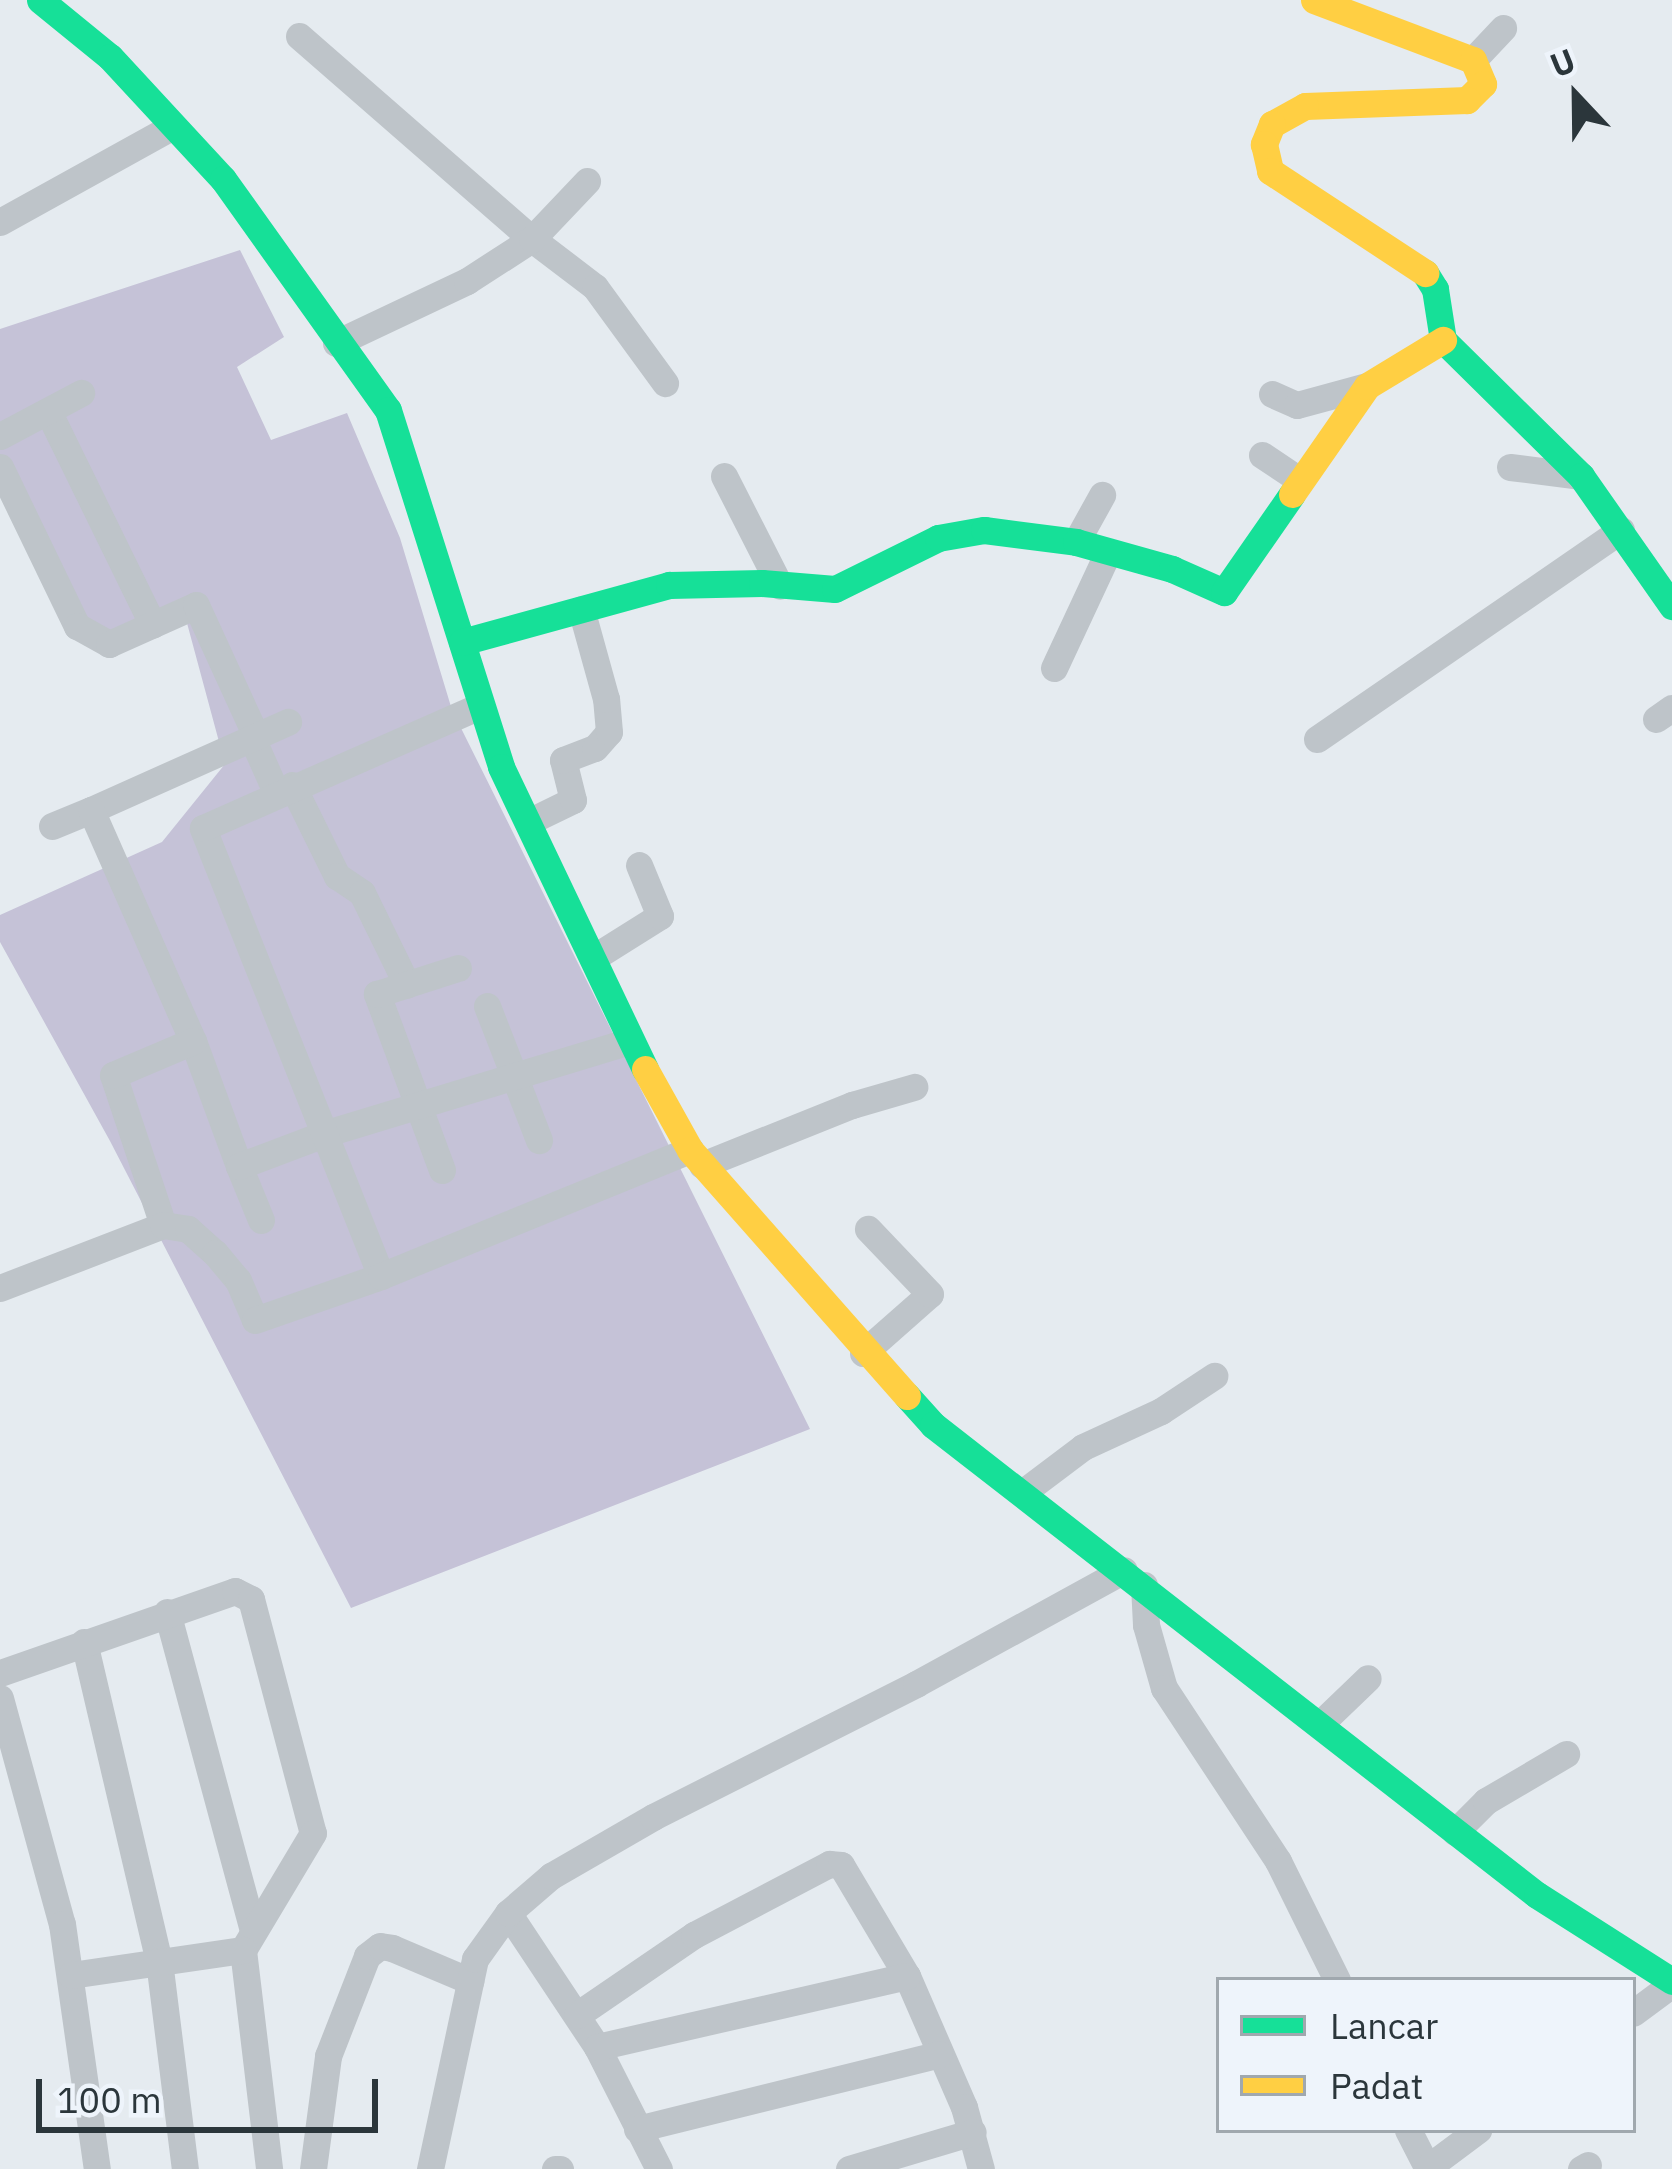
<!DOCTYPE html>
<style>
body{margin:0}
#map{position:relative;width:1672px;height:2169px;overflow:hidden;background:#e5ebf0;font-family:"IBM Plex Sans",sans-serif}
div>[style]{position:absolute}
.green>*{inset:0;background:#c5c2d7}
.street>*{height:27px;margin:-13.5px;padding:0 13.5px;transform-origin:13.5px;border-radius:13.5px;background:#bec4c9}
.fast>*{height:27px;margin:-13.5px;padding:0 13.5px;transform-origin:13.5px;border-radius:13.5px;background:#16e098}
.slow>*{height:27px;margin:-13.5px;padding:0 13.5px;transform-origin:13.5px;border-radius:13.5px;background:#ffcf43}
span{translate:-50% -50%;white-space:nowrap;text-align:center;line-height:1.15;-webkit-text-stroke:9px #eef4fb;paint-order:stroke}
.legend{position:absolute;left:1216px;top:1977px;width:420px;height:156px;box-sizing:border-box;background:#eef4fb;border:3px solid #a0a8ae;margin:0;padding:15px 21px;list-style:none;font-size:36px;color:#2b363b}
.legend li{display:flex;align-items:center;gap:24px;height:60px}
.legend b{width:60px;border:3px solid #a0a8ae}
.north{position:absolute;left:1516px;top:36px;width:120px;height:120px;-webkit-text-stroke:9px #eef4fb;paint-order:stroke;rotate:338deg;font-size:33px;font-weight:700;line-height:48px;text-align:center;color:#2b363b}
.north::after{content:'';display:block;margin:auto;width:42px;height:54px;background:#2b363b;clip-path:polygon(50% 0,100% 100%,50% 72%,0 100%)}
.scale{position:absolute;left:36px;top:2079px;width:342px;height:54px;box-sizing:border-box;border:6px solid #2b363b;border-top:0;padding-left:15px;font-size:36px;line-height:42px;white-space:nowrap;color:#2b363b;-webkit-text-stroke:9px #eef4fb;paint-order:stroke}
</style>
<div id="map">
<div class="green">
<div style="clip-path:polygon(240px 250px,284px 337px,237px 367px,271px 440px,347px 413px,400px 538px,452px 710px,810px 1429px,351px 1608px,110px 1141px,0 942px,0 915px,162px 842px,225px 764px,184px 612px,85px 645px,0 462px,0 329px)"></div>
</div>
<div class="street">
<div style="left:299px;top:36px;width:309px;rotate:41.1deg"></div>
<div style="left:532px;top:239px;width:79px;rotate:37.3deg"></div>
<div style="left:595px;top:287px;width:119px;rotate:53.9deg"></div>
<div style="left:1473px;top:60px;width:44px;rotate:-46.8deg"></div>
<div style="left:0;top:222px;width:198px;rotate:-29deg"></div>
<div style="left:336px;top:343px;width:145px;rotate:-25.3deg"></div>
<div style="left:467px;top:281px;width:77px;rotate:-32.9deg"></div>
<div style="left:532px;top:239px;width:80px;rotate:-46.5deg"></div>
<div style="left:1272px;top:394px;width:27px;rotate:24deg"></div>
<div style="left:1297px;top:405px;width:73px;rotate:-15.2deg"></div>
<div style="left:48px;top:411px;width:238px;rotate:63.9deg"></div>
<div style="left:0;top:436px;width:92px;rotate:-28deg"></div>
<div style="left:1262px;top:455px;width:43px;rotate:33.7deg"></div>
<div style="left:0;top:467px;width:177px;rotate:64.2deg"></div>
<div style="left:77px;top:626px;width:37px;rotate:29deg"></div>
<div style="left:109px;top:644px;width:95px;rotate:-24.1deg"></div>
<div style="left:196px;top:605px;width:144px;rotate:65.4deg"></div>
<div style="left:1510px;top:467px;width:72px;rotate:7.2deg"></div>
<div style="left:724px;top:476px;width:123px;rotate:63deg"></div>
<div style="left:1076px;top:542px;width:54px;rotate:-61deg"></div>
<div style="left:1054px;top:668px;width:128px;rotate:-65deg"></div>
<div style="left:1656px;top:719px;width:19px;rotate:-35deg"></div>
<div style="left:252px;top:738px;width:59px;rotate:66deg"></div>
<div style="left:1317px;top:739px;width:369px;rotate:-34.5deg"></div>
<div style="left:292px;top:785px;width:102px;rotate:63.7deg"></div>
<div style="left:337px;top:876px;width:30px;rotate:34deg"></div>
<div style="left:362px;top:893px;width:102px;rotate:63.9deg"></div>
<div style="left:91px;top:810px;width:216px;rotate:-24.1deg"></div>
<div style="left:528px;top:822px;width:50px;rotate:-26.1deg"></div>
<div style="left:573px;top:800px;width:41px;rotate:-104deg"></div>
<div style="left:563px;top:760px;width:34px;rotate:-21deg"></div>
<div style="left:595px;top:748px;width:21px;rotate:-49deg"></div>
<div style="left:609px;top:732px;width:33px;rotate:-95deg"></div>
<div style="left:606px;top:699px;width:93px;rotate:-105.5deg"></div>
<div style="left:52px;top:826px;width:42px;rotate:-22.3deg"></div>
<div style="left:91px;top:810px;width:253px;rotate:66.2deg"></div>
<div style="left:193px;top:1041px;width:133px;rotate:69.8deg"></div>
<div style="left:593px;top:958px;width:79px;rotate:-32.1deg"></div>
<div style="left:660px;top:916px;width:55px;rotate:-112.4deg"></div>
<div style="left:487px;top:1006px;width:144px;rotate:68.8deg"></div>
<div style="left:702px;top:1165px;width:162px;rotate:-21.8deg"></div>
<div style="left:852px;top:1105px;width:65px;rotate:-16.2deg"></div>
<div style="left:442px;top:1170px;width:188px;rotate:-110.3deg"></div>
<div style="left:377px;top:994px;width:85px;rotate:-17.8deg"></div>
<div style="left:261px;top:1220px;width:58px;rotate:-112.2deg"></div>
<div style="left:239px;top:1166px;width:94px;rotate:-20.6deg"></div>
<div style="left:327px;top:1133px;width:317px;rotate:-16.9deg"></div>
<div style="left:163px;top:1225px;width:158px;rotate:-108.4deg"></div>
<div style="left:113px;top:1075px;width:87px;rotate:-23deg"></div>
<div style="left:381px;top:1276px;width:482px;rotate:-111.7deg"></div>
<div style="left:203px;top:828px;width:302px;rotate:-23.8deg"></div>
<div style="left:0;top:1288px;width:175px;rotate:-21.1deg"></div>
<div style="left:163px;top:1225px;width:25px;rotate:9deg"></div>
<div style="left:188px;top:1229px;width:36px;rotate:42deg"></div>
<div style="left:215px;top:1253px;width:35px;rotate:50deg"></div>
<div style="left:238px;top:1280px;width:43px;rotate:67deg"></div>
<div style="left:255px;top:1320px;width:133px;rotate:-19.2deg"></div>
<div style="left:381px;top:1276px;width:334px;rotate:-22.2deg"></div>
<div style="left:863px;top:1353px;width:89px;rotate:-41.4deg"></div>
<div style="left:930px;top:1294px;width:90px;rotate:-133.6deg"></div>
<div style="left:1022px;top:1493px;width:76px;rotate:-37deg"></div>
<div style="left:1083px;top:1447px;width:86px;rotate:-24.8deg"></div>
<div style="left:1161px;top:1411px;width:64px;rotate:-33.4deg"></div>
<div style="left:1144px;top:1585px;width:40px;rotate:87.1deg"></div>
<div style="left:1146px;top:1625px;width:66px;rotate:74.1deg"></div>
<div style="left:1164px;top:1688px;width:207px;rotate:56.6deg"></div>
<div style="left:1278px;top:1861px;width:133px;rotate:63.6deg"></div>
<div style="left:167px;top:1612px;width:330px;rotate:74.9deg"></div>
<div style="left:84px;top:1642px;width:328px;rotate:76.8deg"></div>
<div style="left:159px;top:1961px;width:210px;rotate:82.9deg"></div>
<div style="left:0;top:1673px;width:249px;rotate:-19.2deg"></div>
<div style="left:235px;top:1591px;width:18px;rotate:27deg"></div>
<div style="left:251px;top:1599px;width:242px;rotate:75.2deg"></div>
<div style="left:313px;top:1833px;width:136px;rotate:120.9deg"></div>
<div style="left:243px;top:1950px;width:221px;rotate:83.2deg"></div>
<div style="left:0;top:1698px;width:234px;rotate:74.7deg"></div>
<div style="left:62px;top:1924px;width:247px;rotate:81.9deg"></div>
<div style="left:1320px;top:1724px;width:66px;rotate:-43.8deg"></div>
<div style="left:1455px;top:1832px;width:44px;rotate:-45deg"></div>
<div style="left:1486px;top:1801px;width:93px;rotate:-30.4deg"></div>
<div style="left:508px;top:1913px;width:161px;rotate:56.4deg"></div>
<div style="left:597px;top:2047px;width:137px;rotate:63.1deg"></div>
<div style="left:71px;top:1975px;width:174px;rotate:-8.3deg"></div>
<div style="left:1633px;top:2013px;width:49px;rotate:-36.6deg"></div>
<div style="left:577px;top:2015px;width:142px;rotate:-34.4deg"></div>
<div style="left:694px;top:1935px;width:153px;rotate:-27.7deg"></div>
<div style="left:829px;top:1864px;width:12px;rotate:5deg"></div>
<div style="left:841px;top:1865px;width:129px;rotate:59.3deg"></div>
<div style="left:907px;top:1976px;width:143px;rotate:66.5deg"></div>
<div style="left:964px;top:2107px;width:64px;rotate:74.7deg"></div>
<div style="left:597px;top:2047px;width:318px;rotate:-12.9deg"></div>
<div style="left:637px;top:2129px;width:311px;rotate:-13.9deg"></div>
<div style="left:1408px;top:2130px;width:44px;rotate:62.9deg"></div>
<div style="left:1427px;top:2168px;width:64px;rotate:-36.7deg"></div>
<div style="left:313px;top:2169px;width:114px;rotate:-82.4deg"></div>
<div style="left:328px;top:2056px;width:107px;rotate:-68.7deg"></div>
<div style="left:367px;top:1956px;width:16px;rotate:-38deg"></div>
<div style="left:380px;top:1946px;width:12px;rotate:9deg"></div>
<div style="left:392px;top:1948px;width:85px;rotate:22.9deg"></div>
<div style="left:430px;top:2169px;width:215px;rotate:-77.9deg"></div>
<div style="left:475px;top:1959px;width:57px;rotate:-54.3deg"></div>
<div style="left:508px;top:1913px;width:57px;rotate:-40.7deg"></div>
<div style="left:551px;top:1876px;width:118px;rotate:-30deg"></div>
<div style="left:653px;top:1817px;width:295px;rotate:-26.8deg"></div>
<div style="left:916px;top:1684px;width:237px;rotate:-28.7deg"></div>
<div style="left:555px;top:2169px;width:5px"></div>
<div style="left:849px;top:2169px;width:129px;rotate:-16.6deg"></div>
<div style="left:1581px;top:2169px;width:8px;rotate:-30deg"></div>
</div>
<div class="fast">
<div style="left:40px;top:0;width:90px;rotate:39.2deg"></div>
<div style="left:110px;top:57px;width:166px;rotate:47.2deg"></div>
<div style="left:223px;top:179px;width:284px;rotate:54.5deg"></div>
<div style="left:388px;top:410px;width:374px;rotate:72.4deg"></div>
<div style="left:501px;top:767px;width:335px;rotate:64.5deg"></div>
<div style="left:1425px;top:273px;width:19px;rotate:58deg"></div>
<div style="left:1435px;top:289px;width:52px;rotate:81.1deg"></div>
<div style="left:1443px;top:340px;width:194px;rotate:44.6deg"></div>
<div style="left:1581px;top:476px;width:159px;rotate:55deg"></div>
<div style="left:462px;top:642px;width:215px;rotate:-15.4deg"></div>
<div style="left:669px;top:585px;width:93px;rotate:-1.2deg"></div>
<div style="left:762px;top:583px;width:73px;rotate:4.7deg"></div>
<div style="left:835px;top:589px;width:115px;rotate:-26.3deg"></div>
<div style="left:938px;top:538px;width:47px;rotate:-9.9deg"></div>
<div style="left:984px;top:530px;width:93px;rotate:7.4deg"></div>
<div style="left:1076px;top:542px;width:100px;rotate:15.7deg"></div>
<div style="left:1172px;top:569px;width:57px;rotate:23.9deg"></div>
<div style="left:1224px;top:592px;width:119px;rotate:-55.2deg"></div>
<div style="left:907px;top:1396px;width:39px;rotate:48deg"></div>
<div style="left:933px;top:1425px;width:765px;rotate:37.89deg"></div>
<div style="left:1537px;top:1895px;width:160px;rotate:32.5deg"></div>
</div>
<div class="slow">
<div style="left:1314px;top:0;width:170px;rotate:20.7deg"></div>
<div style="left:1473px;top:60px;width:26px;rotate:67deg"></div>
<div style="left:1483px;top:84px;width:23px;rotate:135deg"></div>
<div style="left:1467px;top:100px;width:162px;rotate:177.9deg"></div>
<div style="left:1305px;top:106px;width:38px;rotate:151deg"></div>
<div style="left:1272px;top:124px;width:22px;rotate:112deg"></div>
<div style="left:1264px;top:144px;width:28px;rotate:77deg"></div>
<div style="left:1270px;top:171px;width:186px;rotate:33.3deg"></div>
<div style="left:1292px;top:494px;width:131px;rotate:-55.2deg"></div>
<div style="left:1367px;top:386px;width:89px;rotate:-31.2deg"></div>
<div style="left:645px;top:1069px;width:93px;rotate:60.9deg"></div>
<div style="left:690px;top:1150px;width:328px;rotate:48.6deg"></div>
</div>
<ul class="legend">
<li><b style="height:15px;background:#16e098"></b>Lancar</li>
<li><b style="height:15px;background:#ffcf43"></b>Padat</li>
</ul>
<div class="north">U</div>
<div class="scale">100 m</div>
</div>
